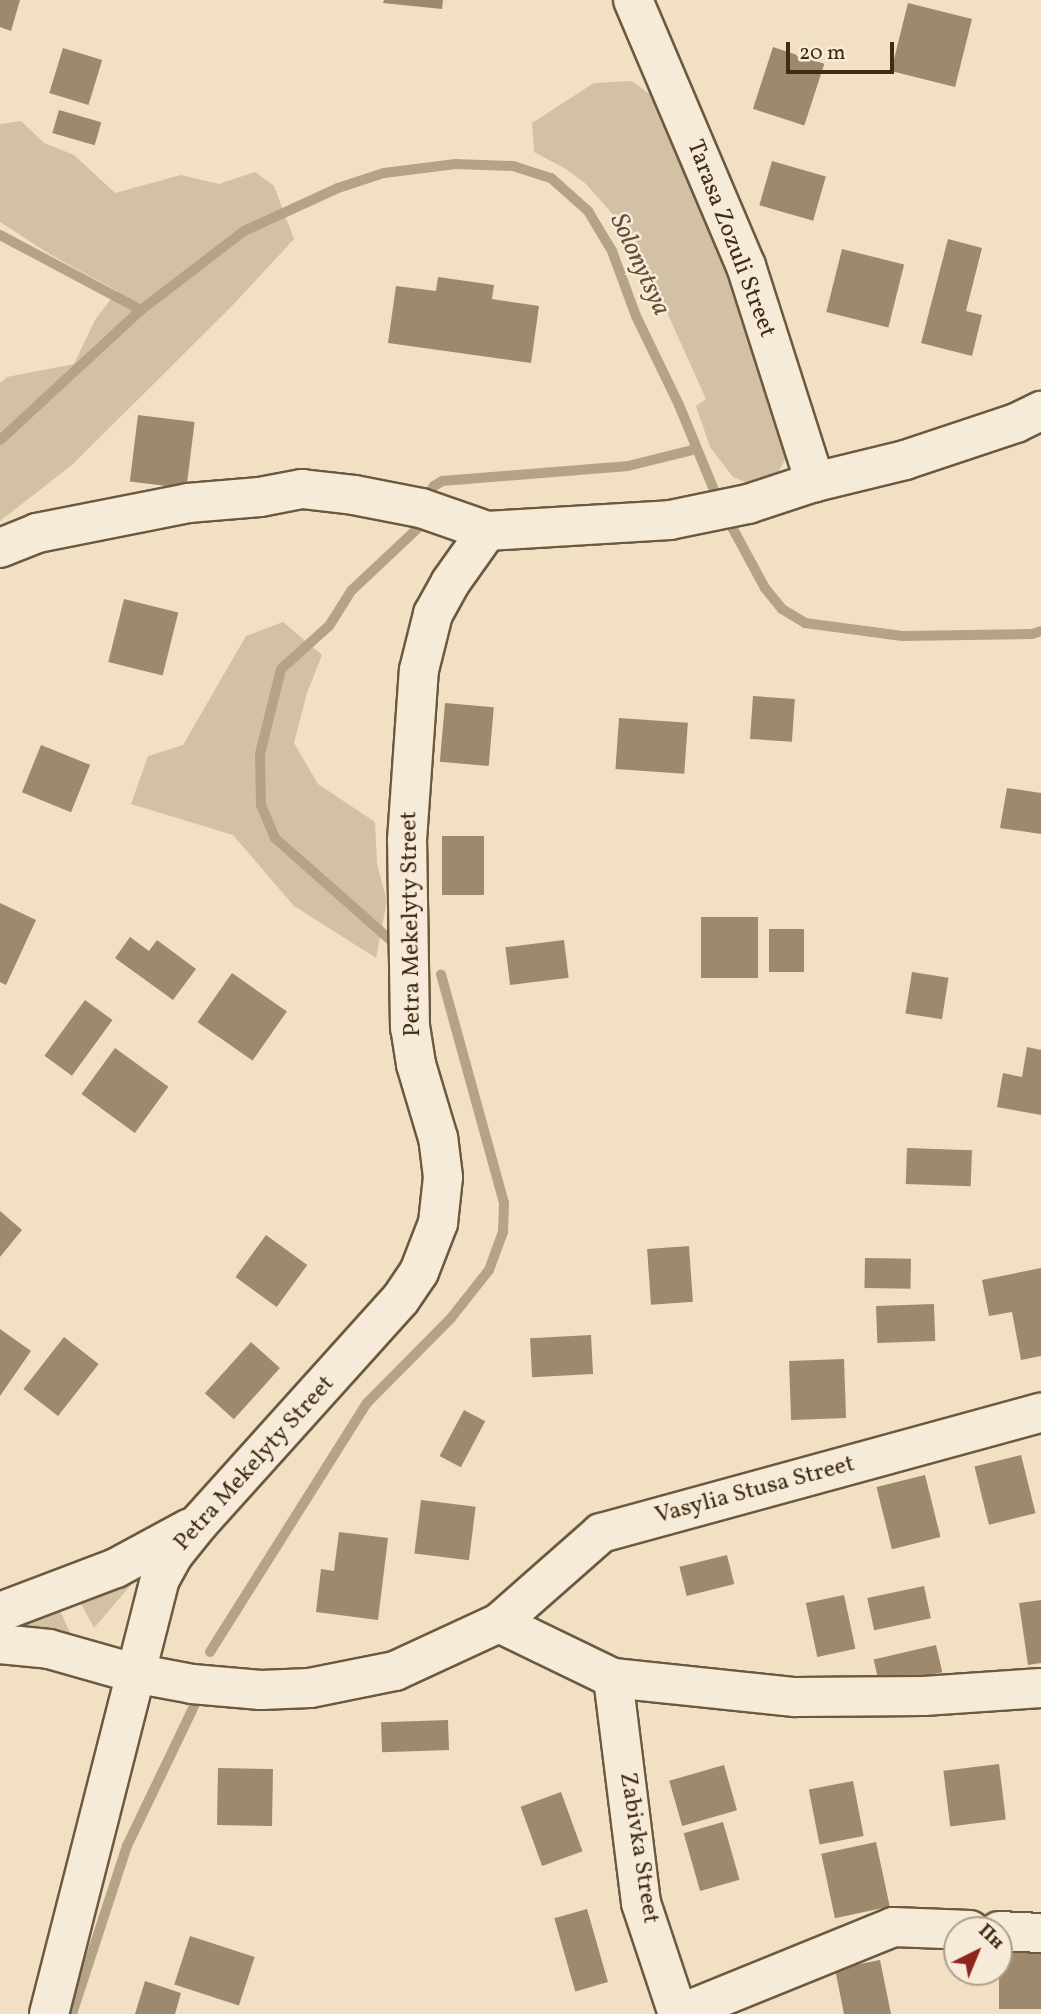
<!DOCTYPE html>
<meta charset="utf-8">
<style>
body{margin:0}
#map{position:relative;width:1041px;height:2014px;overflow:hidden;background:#f1e0c4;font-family:Vollkorn,serif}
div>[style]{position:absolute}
.green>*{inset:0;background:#d3c1a5}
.stream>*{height:10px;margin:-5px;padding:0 5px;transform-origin:5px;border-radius:5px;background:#b5a387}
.building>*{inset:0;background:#9d8a6e;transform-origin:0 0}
.roads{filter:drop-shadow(2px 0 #6d593d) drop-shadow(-2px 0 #6d593d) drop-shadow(0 2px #6d593d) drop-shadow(0 -2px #6d593d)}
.minor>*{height:38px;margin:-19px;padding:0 19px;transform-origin:19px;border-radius:19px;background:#f6ebd9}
span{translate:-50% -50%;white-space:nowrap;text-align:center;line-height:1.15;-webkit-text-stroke:5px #f6ebd9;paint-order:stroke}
.street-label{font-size:24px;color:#412c10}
.water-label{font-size:26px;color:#645034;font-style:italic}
.north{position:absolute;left:943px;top:1916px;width:70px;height:70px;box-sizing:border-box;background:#f6ebd9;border:2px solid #ae9f89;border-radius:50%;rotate:43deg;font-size:19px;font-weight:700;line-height:28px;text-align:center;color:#412c10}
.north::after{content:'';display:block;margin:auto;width:24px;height:32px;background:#8f2418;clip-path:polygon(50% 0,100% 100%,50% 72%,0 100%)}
.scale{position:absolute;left:786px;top:42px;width:108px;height:32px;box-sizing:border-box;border:4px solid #412c10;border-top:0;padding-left:9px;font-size:21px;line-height:24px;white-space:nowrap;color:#412c10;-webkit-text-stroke:5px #f6ebd9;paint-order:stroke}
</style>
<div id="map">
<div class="green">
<div style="clip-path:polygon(632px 81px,659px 101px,735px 274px,787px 447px,786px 458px,777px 474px,755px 486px,733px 477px,710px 447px,696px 406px,706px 399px,633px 237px,586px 184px,566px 169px,534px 152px,532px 123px,594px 83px)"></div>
<div style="clip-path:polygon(21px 121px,44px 143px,74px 155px,115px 193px,181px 175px,219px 184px,255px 172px,274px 186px,294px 239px,230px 308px,72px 465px,0 521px,0 383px,7px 377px,74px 364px,95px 320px,117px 291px,51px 255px,0 222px,0 124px)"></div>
<div style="clip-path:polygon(283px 622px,322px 655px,307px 693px,294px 743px,318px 784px,375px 822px,377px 864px,387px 901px,376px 958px,294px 906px,233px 835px,131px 804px,148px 756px,183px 745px,246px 636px)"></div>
<div style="clip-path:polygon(148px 1565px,94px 1628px,77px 1596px)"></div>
<div style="clip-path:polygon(58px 1606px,73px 1639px,0 1633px)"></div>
</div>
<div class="stream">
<div style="left:0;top:235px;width:160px;rotate:28deg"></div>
<div style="left:0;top:440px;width:192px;rotate:-42.7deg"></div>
<div style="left:141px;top:310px;width:130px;rotate:-37.5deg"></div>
<div style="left:244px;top:231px;width:103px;rotate:-24.6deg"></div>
<div style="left:338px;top:188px;width:48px;rotate:-18.1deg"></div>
<div style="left:384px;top:173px;width:72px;rotate:-7.2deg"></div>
<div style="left:455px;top:164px;width:58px;rotate:2deg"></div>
<div style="left:513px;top:166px;width:40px;rotate:18deg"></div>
<div style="left:551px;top:178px;width:50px;rotate:41.7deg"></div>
<div style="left:588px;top:211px;width:47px;rotate:59deg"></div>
<div style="left:612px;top:251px;width:69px;rotate:69.7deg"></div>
<div style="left:636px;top:316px;width:99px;rotate:64.2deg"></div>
<div style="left:679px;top:405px;width:105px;rotate:67.6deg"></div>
<div style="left:424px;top:502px;width:19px;rotate:-58deg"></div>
<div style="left:434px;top:486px;width:9px;rotate:-32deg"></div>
<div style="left:442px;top:481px;width:187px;rotate:-4.6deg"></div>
<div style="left:628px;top:466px;width:70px;rotate:-14deg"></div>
<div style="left:726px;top:516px;width:82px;rotate:61.6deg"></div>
<div style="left:765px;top:588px;width:27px;rotate:51deg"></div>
<div style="left:782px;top:609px;width:27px;rotate:31deg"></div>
<div style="left:805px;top:623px;width:98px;rotate:7.6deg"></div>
<div style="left:902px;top:636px;width:130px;rotate:-0.9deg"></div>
<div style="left:1032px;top:634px;width:9px;rotate:-18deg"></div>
<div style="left:396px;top:945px;width:162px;rotate:-138.5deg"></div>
<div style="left:275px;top:838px;width:36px;rotate:-113deg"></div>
<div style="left:261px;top:805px;width:51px;rotate:-91.1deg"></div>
<div style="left:260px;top:754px;width:88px;rotate:-76.1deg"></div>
<div style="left:281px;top:669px;width:64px;rotate:-41.9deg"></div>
<div style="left:329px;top:626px;width:41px;rotate:-57.8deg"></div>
<div style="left:351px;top:591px;width:91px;rotate:-43.2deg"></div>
<div style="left:210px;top:1652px;width:293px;rotate:-57.8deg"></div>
<div style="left:366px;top:1404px;width:121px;rotate:-45.3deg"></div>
<div style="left:451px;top:1318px;width:61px;rotate:-51.6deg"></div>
<div style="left:489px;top:1270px;width:40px;rotate:-69.8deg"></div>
<div style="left:503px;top:1232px;width:29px;rotate:-88deg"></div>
<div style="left:504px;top:1203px;width:237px;rotate:-105.4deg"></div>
<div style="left:72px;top:2014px;width:177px;rotate:-71.9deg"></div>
<div style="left:127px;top:1846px;width:160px;rotate:-64.4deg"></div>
</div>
<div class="building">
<div style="clip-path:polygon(0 0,20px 0,11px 31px,0 27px)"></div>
<div style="clip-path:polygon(384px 0,443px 0,442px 9px,383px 3px)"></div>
<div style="left:908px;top:3px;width:66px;height:70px;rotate:14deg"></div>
<div style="left:773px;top:47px;width:54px;height:65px;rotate:18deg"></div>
<div style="left:63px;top:48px;width:41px;height:47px;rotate:17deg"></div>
<div style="left:59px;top:110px;width:44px;height:24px;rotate:16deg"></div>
<div style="left:772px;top:161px;width:56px;height:46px;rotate:16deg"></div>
<div style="clip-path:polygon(948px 239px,982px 248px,966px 311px,982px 315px,972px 356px,921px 343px)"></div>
<div style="left:842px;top:249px;width:64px;height:65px;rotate:14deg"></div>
<div style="clip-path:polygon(438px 277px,494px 285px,492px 299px,539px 306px,531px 363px,388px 343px,396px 286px,436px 291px)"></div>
<div style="left:138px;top:415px;width:57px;height:67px;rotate:7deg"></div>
<div style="left:124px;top:599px;width:56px;height:65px;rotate:14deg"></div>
<div style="left:753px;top:696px;width:42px;height:43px;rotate:4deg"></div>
<div style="left:445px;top:703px;width:49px;height:59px;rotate:5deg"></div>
<div style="left:619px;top:718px;width:69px;height:51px;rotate:4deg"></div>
<div style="left:41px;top:745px;width:53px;height:51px;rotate:22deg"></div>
<div style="clip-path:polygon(1007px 788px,1041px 793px,1041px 834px,1000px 828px)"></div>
<div style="left:442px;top:836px;width:42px;height:59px"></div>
<div style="clip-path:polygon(0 903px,36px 920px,6px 985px,0 982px)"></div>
<div style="left:701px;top:917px;width:57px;height:61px"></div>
<div style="left:769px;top:929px;width:35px;height:43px"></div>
<div style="clip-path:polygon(130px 937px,149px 951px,157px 940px,196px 969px,173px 1000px,115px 958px)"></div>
<div style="left:564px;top:940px;width:38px;height:59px;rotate:83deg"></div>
<div style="left:912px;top:972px;width:37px;height:42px;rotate:9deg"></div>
<div style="left:232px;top:973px;width:67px;height:60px;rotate:35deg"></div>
<div style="left:85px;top:1000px;width:34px;height:69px;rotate:36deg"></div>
<div style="clip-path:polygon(1027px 1047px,1041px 1050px,1041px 1115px,997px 1107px,1003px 1073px,1022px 1077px)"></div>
<div style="left:115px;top:1048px;width:66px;height:57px;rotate:36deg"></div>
<div style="left:907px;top:1148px;width:65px;height:36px;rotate:2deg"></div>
<div style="clip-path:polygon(0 1211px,22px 1230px,0 1257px)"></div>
<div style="left:266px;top:1235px;width:51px;height:52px;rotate:36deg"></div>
<div style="left:689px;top:1246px;width:56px;height:42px;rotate:86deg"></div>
<div style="left:865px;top:1258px;width:46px;height:30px;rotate:1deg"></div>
<div style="clip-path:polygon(1041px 1268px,1041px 1356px,1021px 1360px,1012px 1312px,989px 1316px,982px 1280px)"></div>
<div style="left:934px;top:1304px;width:37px;height:58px;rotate:88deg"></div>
<div style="clip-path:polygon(0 1329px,31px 1351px,0 1396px)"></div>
<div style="left:591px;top:1335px;width:39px;height:61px;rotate:87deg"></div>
<div style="left:64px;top:1337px;width:44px;height:66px;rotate:38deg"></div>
<div style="left:251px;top:1342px;width:39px;height:69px;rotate:42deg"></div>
<div style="left:844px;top:1359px;width:59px;height:55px;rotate:88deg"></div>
<div style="left:464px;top:1410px;width:24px;height:52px;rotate:28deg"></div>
<div style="left:1021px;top:1455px;width:60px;height:48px;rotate:76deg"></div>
<div style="left:925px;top:1475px;width:64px;height:50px;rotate:76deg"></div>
<div style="left:421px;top:1500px;width:55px;height:54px;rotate:7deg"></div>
<div style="clip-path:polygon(339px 1532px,388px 1538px,378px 1620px,316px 1612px,321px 1569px,334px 1571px)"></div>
<div style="left:727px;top:1555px;width:30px;height:49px;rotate:76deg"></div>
<div style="left:924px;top:1586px;width:33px;height:58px;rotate:78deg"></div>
<div style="left:844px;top:1595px;width:55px;height:39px;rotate:78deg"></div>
<div style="clip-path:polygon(1041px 1600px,1041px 1663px,1028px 1665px,1019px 1603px)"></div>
<div style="left:936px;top:1645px;width:28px;height:64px;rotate:77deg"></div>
<div style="left:448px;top:1720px;width:30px;height:67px;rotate:88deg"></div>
<div style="left:999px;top:1764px;width:56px;height:56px;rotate:83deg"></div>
<div style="left:724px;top:1765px;width:47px;height:57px;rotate:74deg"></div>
<div style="left:218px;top:1768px;width:55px;height:57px;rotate:1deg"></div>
<div style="left:853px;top:1781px;width:56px;height:45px;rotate:79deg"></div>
<div style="left:561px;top:1792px;width:63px;height:43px;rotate:70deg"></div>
<div style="left:723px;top:1822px;width:60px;height:41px;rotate:74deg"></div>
<div style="left:876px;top:1842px;width:66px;height:56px;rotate:78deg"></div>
<div style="left:587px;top:1909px;width:76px;height:34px;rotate:74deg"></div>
<div style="left:190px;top:1936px;width:68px;height:51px;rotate:18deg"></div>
<div style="left:999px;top:1948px;width:42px;height:61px"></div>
<div style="clip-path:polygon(880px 1960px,891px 2014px,844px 2014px,835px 1969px)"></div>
<div style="clip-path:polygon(145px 1981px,181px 1993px,175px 2014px,135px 2014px)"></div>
</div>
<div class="roads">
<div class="minor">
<div style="left:633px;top:0;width:289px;rotate:67deg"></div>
<div style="left:746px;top:266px;width:227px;rotate:72.3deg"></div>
<div style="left:0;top:548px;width:40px;rotate:-22deg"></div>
<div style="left:37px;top:533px;width:154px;rotate:-11.2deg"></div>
<div style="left:188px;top:503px;width:72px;rotate:-4.8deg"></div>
<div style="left:260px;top:497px;width:43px;rotate:-10.8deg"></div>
<div style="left:302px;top:489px;width:52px;rotate:6.6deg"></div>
<div style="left:354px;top:495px;width:68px;rotate:11deg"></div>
<div style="left:421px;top:508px;width:70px;rotate:19.2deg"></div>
<div style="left:0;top:1612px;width:124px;rotate:-20.8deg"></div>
<div style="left:116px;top:1568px;width:84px;rotate:-28.4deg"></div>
<div style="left:499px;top:1623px;width:127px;rotate:25.8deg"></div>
<div style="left:613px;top:1678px;width:183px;rotate:6deg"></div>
<div style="left:795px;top:1697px;width:129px;rotate:-0.4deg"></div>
<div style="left:924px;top:1696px;width:117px;rotate:-3.9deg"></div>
<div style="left:0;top:1644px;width:49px;rotate:5.8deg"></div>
<div style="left:49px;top:1649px;width:88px;rotate:15.8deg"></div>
<div style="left:134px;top:1673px;width:59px;rotate:10.7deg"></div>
<div style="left:192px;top:1684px;width:69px;rotate:5deg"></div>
<div style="left:261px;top:1690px;width:49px;rotate:-2.3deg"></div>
<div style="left:310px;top:1688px;width:87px;rotate:-11.3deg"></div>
<div style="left:395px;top:1671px;width:115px;rotate:-24.8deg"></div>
<div style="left:499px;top:1623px;width:136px;rotate:-41.4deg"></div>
<div style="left:601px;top:1533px;width:456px;rotate:-15.3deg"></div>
<div style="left:613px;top:1678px;width:227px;rotate:82.9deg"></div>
<div style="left:641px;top:1903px;width:117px;rotate:71.6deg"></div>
<div style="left:999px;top:1931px;width:42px;rotate:2.7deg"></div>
<div style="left:49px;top:2014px;width:449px;rotate:-75.7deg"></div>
<div style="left:160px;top:1579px;width:29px;rotate:-61deg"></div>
<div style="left:174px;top:1554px;width:40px;rotate:-51deg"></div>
<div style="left:199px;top:1523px;width:300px;rotate:-48deg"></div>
<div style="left:400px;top:1300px;width:34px;rotate:-56deg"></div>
<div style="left:419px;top:1272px;width:53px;rotate:-68.8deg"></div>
<div style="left:438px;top:1223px;width:46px;rotate:-83.8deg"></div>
<div style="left:443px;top:1177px;width:39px;rotate:-97deg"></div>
<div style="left:438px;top:1138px;width:77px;rotate:-106.6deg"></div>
<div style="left:416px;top:1064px;width:36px;rotate:-99deg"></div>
<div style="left:410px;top:1028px;width:188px;rotate:-90.9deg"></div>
<div style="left:407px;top:840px;width:170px;rotate:-86deg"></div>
<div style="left:419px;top:670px;width:58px;rotate:-76deg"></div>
<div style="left:433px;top:614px;width:35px;rotate:-61deg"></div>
<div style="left:450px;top:583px;width:64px;rotate:-54.6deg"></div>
<div style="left:487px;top:531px;width:183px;rotate:-3.4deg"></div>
<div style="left:670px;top:520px;width:80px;rotate:-11.6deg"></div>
<div style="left:748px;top:504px;width:71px;rotate:-18.2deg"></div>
<div style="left:815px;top:482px;width:93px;rotate:-13.7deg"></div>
<div style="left:905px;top:460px;width:117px;rotate:-18.4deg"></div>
<div style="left:1016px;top:423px;width:28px;rotate:-26deg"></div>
<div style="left:679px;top:2014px;width:231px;rotate:-22.1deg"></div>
<div style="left:893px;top:1927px;width:77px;rotate:2.2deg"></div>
</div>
</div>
<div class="street-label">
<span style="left:730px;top:239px;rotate:69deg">Tarasa Zozuli Street</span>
<span style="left:412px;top:924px;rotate:-91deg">Petra Mekelyty Street</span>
<span style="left:255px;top:1464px;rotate:-48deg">Petra Mekelyty Street</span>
<span style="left:755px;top:1491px;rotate:-15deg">Vasylia Stusa Street</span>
<span style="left:638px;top:1848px;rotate:81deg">Zabivka Street</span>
</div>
<div class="water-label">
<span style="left:639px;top:265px;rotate:65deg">Solonytsya</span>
</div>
<div class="north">Пн</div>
<div class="scale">20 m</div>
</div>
